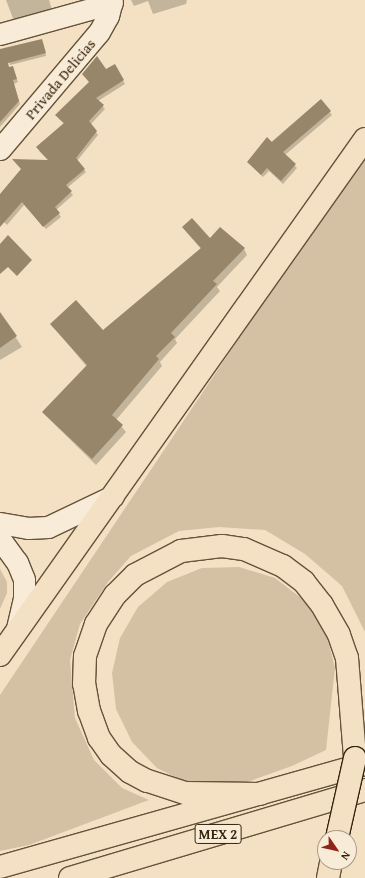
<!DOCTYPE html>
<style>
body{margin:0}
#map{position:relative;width:365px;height:878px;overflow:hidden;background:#f4e1c3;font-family:"Gentium Book Plus",serif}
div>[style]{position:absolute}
.green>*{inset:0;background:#d4c1a4}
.shadow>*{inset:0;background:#0003}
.building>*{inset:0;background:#98866b}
.roads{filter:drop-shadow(1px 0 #65533a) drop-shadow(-1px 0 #65533a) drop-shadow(0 1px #65533a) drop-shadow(0 -1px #65533a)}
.minor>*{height:21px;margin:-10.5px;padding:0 10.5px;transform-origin:10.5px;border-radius:10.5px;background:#f8ecd8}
.major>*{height:22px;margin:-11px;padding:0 11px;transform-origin:11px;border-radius:11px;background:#f4e1c3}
.highway>*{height:22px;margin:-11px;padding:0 11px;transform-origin:11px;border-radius:11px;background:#f4e1c3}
.bridges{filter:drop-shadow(1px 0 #35240c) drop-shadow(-1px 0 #35240c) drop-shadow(0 1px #35240c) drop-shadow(0 -1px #35240c)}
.highway-bridge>*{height:22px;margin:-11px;padding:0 11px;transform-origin:11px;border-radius:11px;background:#f4e1c3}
span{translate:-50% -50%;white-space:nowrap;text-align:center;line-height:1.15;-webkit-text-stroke:4px #f8ecd8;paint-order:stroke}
.shield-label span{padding:1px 3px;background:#f8ecd8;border:1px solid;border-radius:3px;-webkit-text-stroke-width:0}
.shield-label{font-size:14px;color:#35240c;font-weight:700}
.street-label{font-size:15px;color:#35240c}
.north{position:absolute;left:317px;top:830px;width:40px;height:40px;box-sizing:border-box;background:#f8ecd8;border:1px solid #aa9c86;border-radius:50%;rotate:124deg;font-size:11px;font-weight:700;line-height:16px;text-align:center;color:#35240c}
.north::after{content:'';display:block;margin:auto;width:14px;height:18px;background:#8f2418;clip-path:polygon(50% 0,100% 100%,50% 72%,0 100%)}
</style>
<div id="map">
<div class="green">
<div style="clip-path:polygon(365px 150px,365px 632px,342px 586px,305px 554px,265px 530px,219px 527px,179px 531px,131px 556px,108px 582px,80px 624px,70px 660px,75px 718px,94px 760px,122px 788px,149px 800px,29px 845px,0 851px,0 695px)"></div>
<div style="clip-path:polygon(239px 567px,275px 578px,305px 601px,326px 632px,335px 668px,326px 750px,292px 766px,225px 790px,189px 784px,157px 768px,132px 742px,116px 709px,112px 673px,120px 638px,138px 607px,167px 582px,202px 568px)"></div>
<div style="clip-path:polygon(0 569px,7px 582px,7px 593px,0 609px)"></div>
</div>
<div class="shadow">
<div style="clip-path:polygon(6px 0,49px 0,52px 10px,14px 21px)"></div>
<div style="clip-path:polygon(131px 0,187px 0,186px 4px,153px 14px,148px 1px,134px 6px)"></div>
<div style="clip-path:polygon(43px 43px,46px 56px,10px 65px,9px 62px)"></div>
<div style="clip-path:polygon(115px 66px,125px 84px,98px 101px,105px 109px,91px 124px,98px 135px,77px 161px,86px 172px,67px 188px,73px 195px,56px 210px,61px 217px,46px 229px,24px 205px,7px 225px,0 218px,0 195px,49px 161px,39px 151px,64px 124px,58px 118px,105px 71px)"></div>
<div style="clip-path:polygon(0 71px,14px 71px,18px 82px,14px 84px,20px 104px,0 127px)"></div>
<div style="clip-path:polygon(320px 100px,332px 115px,285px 155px,297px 168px,283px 184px,269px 171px,263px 177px,248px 162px)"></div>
<div style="clip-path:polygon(183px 228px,210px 239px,244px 249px,247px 255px,217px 287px,220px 291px,175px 339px,177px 343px,160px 362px,162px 366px,116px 420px,126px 432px,96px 465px,43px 413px,87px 367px,51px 324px,103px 331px,201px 249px)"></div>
<div style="clip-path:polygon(7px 324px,22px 347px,0 360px,0 329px)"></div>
</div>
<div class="building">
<div style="clip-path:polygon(42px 39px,46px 53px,8px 63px,9px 67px,13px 66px,17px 79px,13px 80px,19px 101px,0 122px,0 49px)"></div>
<div style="clip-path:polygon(97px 56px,106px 69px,115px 64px,124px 80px,96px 98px,104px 105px,89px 121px,97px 131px,76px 158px,85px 169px,66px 185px,72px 191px,55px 207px,60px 213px,43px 227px,22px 202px,0 227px,0 194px,21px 169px,12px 159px,48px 160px,36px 147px,64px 123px,55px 115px,89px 82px,82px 74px)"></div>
<div style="clip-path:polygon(321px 99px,331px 111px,283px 152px,296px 164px,281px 181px,267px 168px,261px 175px,247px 162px,267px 137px,272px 142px)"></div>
<div style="clip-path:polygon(192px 218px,210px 238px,220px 227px,245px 248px,213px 281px,217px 284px,171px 333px,175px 337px,156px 356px,159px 359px,112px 415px,123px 425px,92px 459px,42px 412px,87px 365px,50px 324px,76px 300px,103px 330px,201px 248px,182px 227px)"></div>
<div style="clip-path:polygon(8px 235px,32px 260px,17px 276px,8px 267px,0 274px,0 244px)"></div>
<div style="clip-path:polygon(0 312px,17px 336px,0 348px)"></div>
</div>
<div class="roads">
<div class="minor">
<div style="left:0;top:34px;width:116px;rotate:-15.5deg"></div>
<div style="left:0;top:149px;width:153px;rotate:-49.8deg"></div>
<div style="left:99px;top:32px;width:18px;rotate:-61deg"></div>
<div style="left:108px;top:16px;width:16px;rotate:-76deg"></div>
<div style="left:0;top:523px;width:28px;rotate:10deg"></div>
<div style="left:28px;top:528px;width:20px;rotate:-3deg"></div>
<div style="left:48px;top:527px;width:72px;rotate:-25.5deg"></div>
<div style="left:0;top:539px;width:29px;rotate:54deg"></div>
<div style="left:17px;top:562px;width:18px;rotate:68deg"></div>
<div style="left:24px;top:579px;width:19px;rotate:90deg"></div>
<div style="left:24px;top:598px;width:32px;rotate:103deg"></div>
</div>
<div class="major">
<div style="left:0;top:867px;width:379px;rotate:-15.8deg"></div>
</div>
<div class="highway">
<div style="left:0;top:655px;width:632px;rotate:-54.73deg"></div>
<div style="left:260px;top:794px;width:75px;rotate:-179.2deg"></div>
<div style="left:185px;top:793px;width:40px;rotate:-162deg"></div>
<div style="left:147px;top:781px;width:19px;rotate:-152deg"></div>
<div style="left:130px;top:772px;width:25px;rotate:-138deg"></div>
<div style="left:111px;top:755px;width:21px;rotate:-125deg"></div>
<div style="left:99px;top:738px;width:29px;rotate:-110deg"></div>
<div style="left:89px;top:711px;width:27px;rotate:-100deg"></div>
<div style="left:84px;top:684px;width:28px;rotate:-88deg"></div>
<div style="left:85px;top:656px;width:34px;rotate:-71deg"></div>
<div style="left:96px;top:624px;width:35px;rotate:-57deg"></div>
<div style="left:115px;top:595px;width:28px;rotate:-45deg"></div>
<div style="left:135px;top:575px;width:52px;rotate:-27.6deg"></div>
<div style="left:181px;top:551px;width:41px;rotate:-7deg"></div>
<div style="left:222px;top:546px;width:22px;rotate:8deg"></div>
<div style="left:244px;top:549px;width:43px;rotate:23.6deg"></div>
<div style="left:283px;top:566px;width:26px;rotate:37deg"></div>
<div style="left:304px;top:582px;width:29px;rotate:52deg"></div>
<div style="left:322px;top:605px;width:34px;rotate:60deg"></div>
<div style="left:339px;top:635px;width:24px;rotate:71deg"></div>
<div style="left:347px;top:658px;width:100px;rotate:85.4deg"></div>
<div style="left:70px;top:878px;width:308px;rotate:-16.6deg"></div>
<div style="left:328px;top:878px;width:16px;rotate:-79deg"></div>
</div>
</div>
<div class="bridges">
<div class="highway-bridge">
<div style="left:337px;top:838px;width:82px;rotate:-77.3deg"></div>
</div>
</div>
<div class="shield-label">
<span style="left:218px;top:834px">MEX 2</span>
</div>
<div class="street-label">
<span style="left:60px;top:79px;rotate:-50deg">Privada Delicias</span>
</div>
<div class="north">N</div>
</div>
